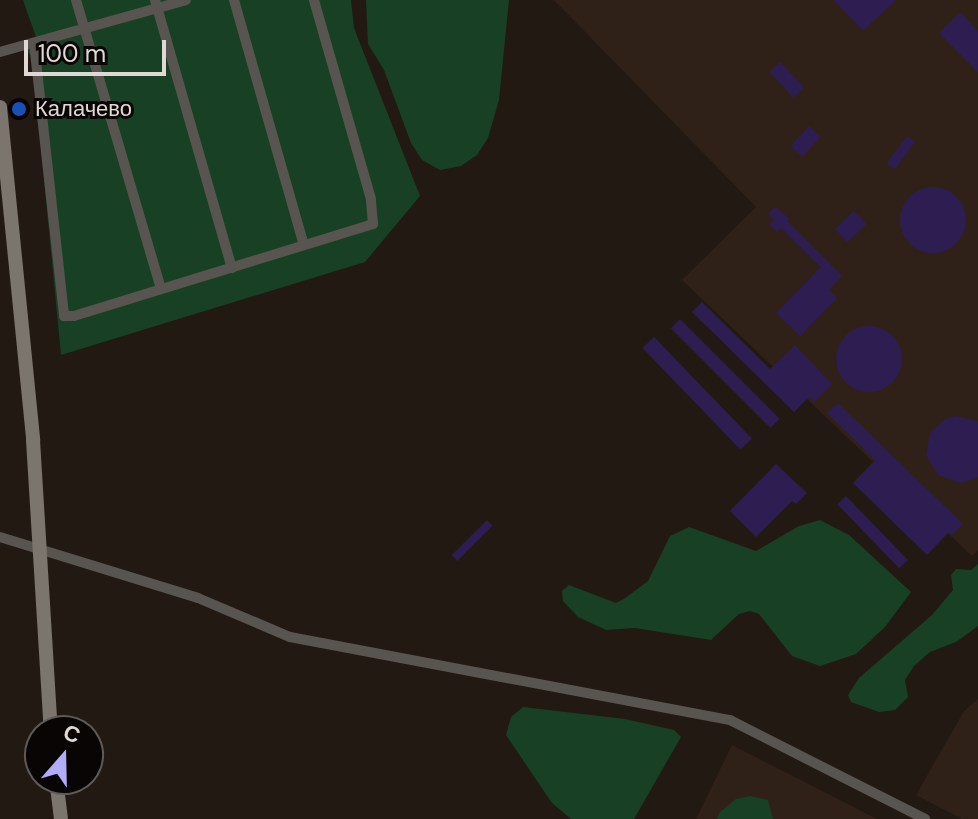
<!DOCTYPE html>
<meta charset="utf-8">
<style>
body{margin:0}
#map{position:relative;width:978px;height:819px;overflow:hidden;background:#221913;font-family:"DM Sans",sans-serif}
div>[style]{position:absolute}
.built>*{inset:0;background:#302118}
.green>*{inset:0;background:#184024}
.building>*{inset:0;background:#2e1d50;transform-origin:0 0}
.round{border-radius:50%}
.street>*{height:10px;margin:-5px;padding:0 5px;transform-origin:5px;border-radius:5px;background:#585450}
.secondary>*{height:14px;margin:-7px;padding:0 7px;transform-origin:7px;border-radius:7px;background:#7b756e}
.dots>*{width:22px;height:22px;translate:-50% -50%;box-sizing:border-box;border:4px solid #090504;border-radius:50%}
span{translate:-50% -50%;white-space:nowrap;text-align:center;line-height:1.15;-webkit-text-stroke:6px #090504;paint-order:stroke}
.poi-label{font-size:22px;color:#dfd8d4}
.left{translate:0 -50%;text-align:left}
.north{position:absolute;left:24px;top:715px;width:80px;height:80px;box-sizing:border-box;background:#090504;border:2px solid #5f5957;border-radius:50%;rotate:20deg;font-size:22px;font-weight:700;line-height:32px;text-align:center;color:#dfd8d4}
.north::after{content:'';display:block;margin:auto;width:28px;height:36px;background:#b3adf9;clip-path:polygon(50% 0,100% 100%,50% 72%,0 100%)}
.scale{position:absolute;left:24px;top:40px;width:142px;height:36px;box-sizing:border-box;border:4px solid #dfd8d4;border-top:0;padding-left:10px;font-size:24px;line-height:28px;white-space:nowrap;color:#dfd8d4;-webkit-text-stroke:6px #090504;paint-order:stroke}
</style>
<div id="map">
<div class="built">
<div style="clip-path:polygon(554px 0,978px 0,978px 550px,972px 556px,682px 280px,756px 207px)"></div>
<div style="clip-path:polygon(978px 699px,978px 819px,962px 819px,916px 795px,964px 711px)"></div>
<div style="clip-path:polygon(732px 745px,877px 819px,696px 819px)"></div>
</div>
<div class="green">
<div style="clip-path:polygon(23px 0,351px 0,354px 28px,420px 196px,365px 262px,61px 355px,32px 56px,25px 51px,24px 44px,36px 37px)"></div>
<div style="clip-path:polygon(366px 0,509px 0,499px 100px,488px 138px,477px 155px,461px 166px,440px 170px,422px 160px,411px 143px,384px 70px,368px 44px)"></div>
<div style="clip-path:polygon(820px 520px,849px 535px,911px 592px,885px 627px,856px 654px,820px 666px,792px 656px,759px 614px,750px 611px,739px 614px,711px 640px,635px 628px,606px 630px,578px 617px,563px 601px,562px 591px,569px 585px,616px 603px,624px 599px,648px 581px,670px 536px,689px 527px,756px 551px,799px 526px)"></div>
<div style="clip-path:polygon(978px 564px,978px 626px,956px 642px,930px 652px,914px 666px,905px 680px,908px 697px,895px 710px,879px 712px,851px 702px,848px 695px,859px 678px,932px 615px,953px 590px,951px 575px,956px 569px,971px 570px)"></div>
<div style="clip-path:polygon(523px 707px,625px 719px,674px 730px,681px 737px,634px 819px,571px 819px,552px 803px,506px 735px,511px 717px)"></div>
<div style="clip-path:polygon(750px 796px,768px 800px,773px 819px,717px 819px,720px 812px,736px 799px)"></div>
</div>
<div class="building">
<div style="clip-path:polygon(834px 0,896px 0,863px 31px)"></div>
<div style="clip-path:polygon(960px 12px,978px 31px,978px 72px,939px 33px)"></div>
<div style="left:780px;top:62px;width:35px;height:15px;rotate:46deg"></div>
<div style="left:809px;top:126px;width:16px;height:27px;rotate:43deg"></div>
<div style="left:907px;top:136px;width:10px;height:34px;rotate:37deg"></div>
<div class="round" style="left:900px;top:187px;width:66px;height:66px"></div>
<div style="clip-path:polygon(775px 207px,789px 218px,787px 221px,842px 276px,829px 290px,837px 298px,800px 336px,776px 313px,821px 267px,781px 228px,777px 232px,769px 224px,774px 220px,768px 214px)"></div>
<div style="left:854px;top:211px;width:18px;height:26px;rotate:47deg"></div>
<div style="clip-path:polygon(702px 302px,770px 369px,795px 345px,832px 384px,814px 402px,809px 397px,794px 412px,692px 312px)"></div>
<div style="left:680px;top:319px;width:141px;height:13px;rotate:45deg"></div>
<div class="round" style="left:836px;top:326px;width:66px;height:66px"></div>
<div style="left:654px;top:337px;width:141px;height:16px;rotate:46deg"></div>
<div style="clip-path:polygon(838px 403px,963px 524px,952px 535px,949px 532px,927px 555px,853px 483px,875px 460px,827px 413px)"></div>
<div style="clip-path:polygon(955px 416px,978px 421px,978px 477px,960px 483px,938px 475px,926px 455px,930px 433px,945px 419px)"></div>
<div style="clip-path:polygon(776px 464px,807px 493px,796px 504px,792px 501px,756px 537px,730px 511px)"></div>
<div style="left:846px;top:496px;width:89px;height:12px;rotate:46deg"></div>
<div style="left:487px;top:520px;width:8px;height:50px;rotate:45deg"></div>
</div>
<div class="street">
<div style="left:76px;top:0;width:301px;rotate:73.6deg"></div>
<div style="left:155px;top:0;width:279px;rotate:74deg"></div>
<div style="left:234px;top:0;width:255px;rotate:74.1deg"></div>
<div style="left:34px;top:43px;width:275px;rotate:83.7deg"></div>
<div style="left:64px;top:316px;width:10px"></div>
<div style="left:74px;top:316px;width:313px;rotate:-17.1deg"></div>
<div style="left:373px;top:224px;width:25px;rotate:-95deg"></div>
<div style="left:371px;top:199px;width:207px;rotate:-106deg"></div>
<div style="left:0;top:52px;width:193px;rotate:-15.6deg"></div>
<div style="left:0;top:537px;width:207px;rotate:17.1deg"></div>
<div style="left:198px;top:598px;width:100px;rotate:23deg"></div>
<div style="left:290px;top:637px;width:448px;rotate:10.7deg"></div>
<div style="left:730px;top:720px;width:219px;rotate:26.9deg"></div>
</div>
<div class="secondary">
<div style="left:0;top:107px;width:335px;rotate:84.3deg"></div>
<div style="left:33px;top:440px;width:292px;rotate:86.5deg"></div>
<div style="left:56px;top:779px;width:40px;rotate:82.9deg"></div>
</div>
<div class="dots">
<div style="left:19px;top:109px;background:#1a4fb4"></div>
</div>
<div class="poi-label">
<span class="left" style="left:35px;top:109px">Калачево</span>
</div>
<div class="north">С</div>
<div class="scale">100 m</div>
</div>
